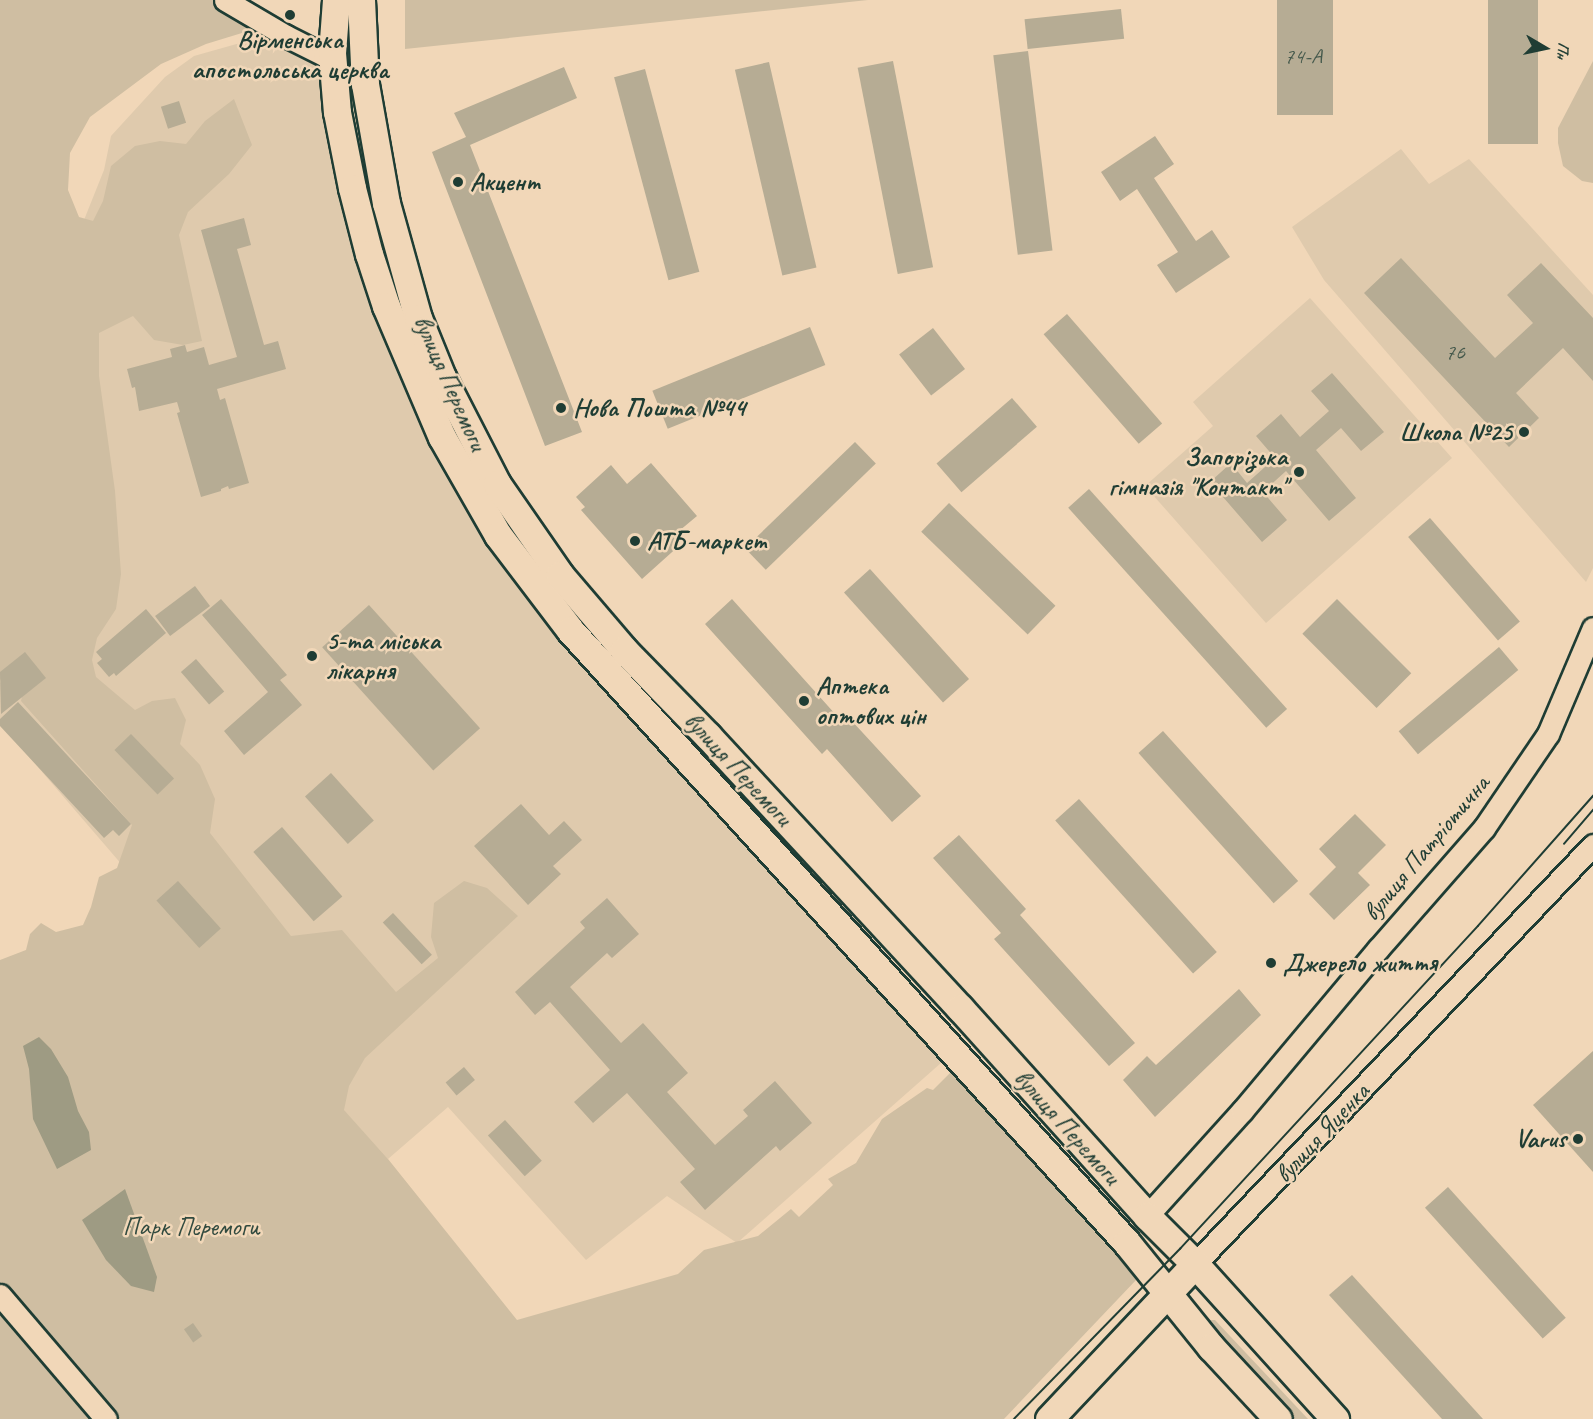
<!DOCTYPE html>
<meta charset="utf-8">
<style>
body{margin:0}
#map{position:relative;width:1593px;height:1419px;overflow:hidden;background:#f1d7b8;font-family:Caveat,sans-serif}
div>[style]{position:absolute}
.built>*{inset:0;background:#dfcaad}
.green>*{inset:0;background:#cfbea2}
.water>*{inset:0;background:#9e9b83}
.building>*{inset:0;background:#b6ac94;transform-origin:0 0}
.roads{filter:drop-shadow(2px 0 #1f3d34) drop-shadow(-2px 0 #1f3d34) drop-shadow(0 2px #1f3d34) drop-shadow(0 -2px #1f3d34)}
.minor>*{height:21px;margin:-10.5px;padding:0 10.5px;transform-origin:10.5px;border-radius:10.5px;background:#f1d7b8}
.major>*{height:27px;margin:-13.5px;padding:0 13.5px;transform-origin:13.5px;border-radius:13.5px;background:#f1d7b8}
.tram>*{height:1.5px;margin:-0.75px;padding:0 0.75px;transform-origin:0.75px;border-radius:0.75px;background:#1f3d34}
.dots>*{width:16px;height:16px;translate:-50% -50%;box-sizing:border-box;border:3px solid #f1d7b8;border-radius:50%}
span{translate:-50% -50%;white-space:nowrap;text-align:center;line-height:1.15;-webkit-text-stroke:5px #f1d7b8;paint-order:stroke}
.number-label{font-size:22px;color:#45594c}
.number-label span{-webkit-text-stroke-width:0}
.poi-label{font-size:26px;color:#1f3d34;font-weight:700}
.left{translate:0 -50%;text-align:left}
.right{translate:-100% -50%;text-align:right}
.street-label{font-size:26px;color:#1f3d34}
.park-label{font-size:26px;color:#314a3f}
.north{position:absolute;left:1515px;top:18px;width:60px;height:60px;-webkit-text-stroke:4px #f1d7b8;paint-order:stroke;rotate:99deg;font-size:16px;font-weight:700;line-height:24px;text-align:center;color:#1f3d34}
.north::after{content:'';display:block;margin:auto;width:21px;height:27px;background:#1f3d34;clip-path:polygon(50% 0,100% 100%,50% 72%,0 100%)}
</style>
<div id="map">
<div class="built">
<div style="clip-path:polygon(265px 36px,333px 39px,369px 254px,498px 535px,950px 1055px,737px 1243px,667px 1196px,586px 1260px,448px 1107px,388px 1159px,154px 902px,0 723px,0 683px,91px 602px,58px 285px,104px 170px,111px 136px,165px 77px,194px 56px)"></div>
<div style="clip-path:polygon(1401px 149px,1429px 184px,1469px 159px,1593px 295px,1593px 568px,1586px 582px,1324px 280px,1292px 227px)"></div>
<div style="clip-path:polygon(1310px 298px,1452px 458px,1266px 623px,1145px 486px,1213px 426px,1193px 402px)"></div>
</div>
<div class="green">
<div style="clip-path:polygon(0 0,213px 0,255px 29px,206px 44px,161px 64px,90px 117px,70px 153px,68px 190px,79px 217px,93px 221px,103px 201px,111px 166px,135px 146px,160px 141px,186px 144px,205px 121px,234px 99px,252px 145px,229px 174px,188px 212px,179px 235px,202px 341px,183px 345px,154px 340px,133px 316px,99px 333px,99px 376px,115px 491px,121px 574px,116px 609px,97px 638px,92px 660px,96px 677px,135px 710px,152px 701px,175px 698px,186px 720px,180px 744px,200px 765px,215px 799px,210px 833px,291px 936px,342px 930px,396px 992px,438px 958px,431px 937px,434px 903px,464px 881px,487px 888px,518px 916px,365px 1058px,349px 1086px,344px 1110px,388px 1159px,517px 1320px,678px 1274px,704px 1250px,758px 1236px,791px 1209px,799px 1217px,833px 1185px,828px 1179px,856px 1163px,882px 1119px,927px 1088px,933px 1090px,952px 1071px,1137px 1279px,1004px 1419px,0 1419px,0 960px,26px 950px,30px 934px,41px 923px,56px 932px,83px 925px,91px 907px,99px 877px,117px 868px,132px 825px,21px 701px,26px 680px,9px 673px,0 680px)"></div>
<div style="clip-path:polygon(405px 0,868px 0,405px 49px)"></div>
<div style="clip-path:polygon(1593px 61px,1593px 183px,1582px 181px,1563px 166px,1558px 143px,1558px 128px)"></div>
<div style="clip-path:polygon(1209px 1320px,1215px 1320px,1308px 1419px,1292px 1419px,1206px 1330px)"></div>
</div>
<div class="water">
<div style="clip-path:polygon(39px 1037px,51px 1049px,68px 1077px,78px 1111px,89px 1132px,91px 1150px,57px 1169px,33px 1119px,29px 1069px,23px 1046px)"></div>
<div style="clip-path:polygon(125px 1189px,157px 1277px,154px 1292px,131px 1286px,106px 1260px,82px 1220px)"></div>
</div>
<div class="building">
<div style="left:1277px;top:0;width:56px;height:115px"></div>
<div style="left:1488px;top:0;width:50px;height:144px"></div>
<div style="left:1121px;top:9px;width:30px;height:97px;rotate:84deg"></div>
<div style="left:1028px;top:51px;width:201px;height:35px;rotate:83deg"></div>
<div style="left:893px;top:61px;width:210px;height:36px;rotate:79deg"></div>
<div style="left:769px;top:62px;width:211px;height:35px;rotate:77deg"></div>
<div style="clip-path:polygon(564px 67px,577px 98px,470px 145px,582px 432px,545px 446px,432px 152px,466px 137px,454px 113px)"></div>
<div style="left:645px;top:69px;width:210px;height:32px;rotate:75deg"></div>
<div style="left:179px;top:101px;width:23px;height:19px;rotate:72deg"></div>
<div style="clip-path:polygon(1155px 136px,1174px 164px,1154px 178px,1196px 241px,1212px 230px,1230px 257px,1176px 293px,1157px 265px,1178px 252px,1137px 189px,1120px 201px,1101px 172px)"></div>
<div style="clip-path:polygon(244px 218px,251px 245px,237px 249px,264px 345px,278px 341px,286px 369px,217px 389px,220px 400px,225px 398px,249px 483px,229px 489px,228px 486px,221px 489px,221px 491px,201px 497px,177px 413px,180px 412px,177px 402px,139px 411px,135px 387px,132px 388px,127px 369px,172px 357px,170px 349px,185px 345px,187px 352px,204px 347px,209px 365px,237px 357px,201px 230px)"></div>
<div style="clip-path:polygon(1401px 258px,1495px 358px,1533px 323px,1507px 295px,1541px 263px,1593px 318px,1593px 381px,1563px 348px,1516px 393px,1539px 418px,1509px 447px,1364px 293px)"></div>
<div style="left:1067px;top:314px;width:145px;height:31px;rotate:49deg"></div>
<div style="left:810px;top:327px;width:41px;height:170px;rotate:68deg"></div>
<div style="left:933px;top:328px;width:52px;height:43px;rotate:52deg"></div>
<div style="clip-path:polygon(1332px 373px,1384px 432px,1361px 451px,1341px 428px,1316px 450px,1356px 498px,1329px 521px,1286px 471px,1263px 492px,1287px 520px,1262px 542px,1210px 482px,1231px 463px,1247px 483px,1275px 458px,1256px 436px,1281px 414px,1300px 437px,1329px 411px,1311px 391px)"></div>
<div style="left:1012px;top:398px;width:38px;height:100px;rotate:49deg"></div>
<div style="left:855px;top:442px;width:30px;height:153px;rotate:46deg"></div>
<div style="clip-path:polygon(651px 463px,697px 516px,673px 536px,681px 544px,642px 579px,581px 510px,585px 507px,576px 497px,611px 465px,627px 484px)"></div>
<div style="left:1089px;top:489px;width:296px;height:28px;rotate:48deg"></div>
<div style="left:949px;top:503px;width:148px;height:40px;rotate:44deg"></div>
<div style="left:1430px;top:518px;width:137px;height:29px;rotate:49deg"></div>
<div style="left:870px;top:569px;width:148px;height:35px;rotate:48deg"></div>
<div style="left:195px;top:586px;width:25px;height:50px;rotate:53deg"></div>
<div style="clip-path:polygon(221px 599px,287px 675px,280px 680px,302px 705px,244px 755px,224px 731px,268px 692px,202px 615px)"></div>
<div style="clip-path:polygon(732px 599px,845px 725px,851px 720px,921px 796px,892px 822px,827px 749px,822px 754px,705px 624px)"></div>
<div style="left:1337px;top:599px;width:105px;height:49px;rotate:45deg"></div>
<div style="left:369px;top:605px;width:166px;height:63px;rotate:48deg"></div>
<div style="clip-path:polygon(146px 609px,166px 633px,116px 676px,114px 673px,109px 677px,97px 663px,102px 659px,96px 652px)"></div>
<div style="left:1499px;top:647px;width:30px;height:131px;rotate:50deg"></div>
<div style="clip-path:polygon(25px 652px,46px 678px,1px 714px,0 672px)"></div>
<div style="left:196px;top:659px;width:43px;height:20px;rotate:49deg"></div>
<div style="clip-path:polygon(18px 702px,131px 824px,119px 836px,113px 830px,104px 838px,0 726px,0 719px)"></div>
<div style="left:1163px;top:731px;width:202px;height:33px;rotate:48deg"></div>
<div style="left:131px;top:734px;width:62px;height:23px;rotate:46deg"></div>
<div style="left:331px;top:773px;width:64px;height:35px;rotate:48deg"></div>
<div style="left:1079px;top:799px;width:206px;height:32px;rotate:48deg"></div>
<div style="clip-path:polygon(521px 804px,549px 835px,564px 821px,582px 840px,553px 866px,561px 874px,528px 905px,474px 846px)"></div>
<div style="clip-path:polygon(1355px 814px,1386px 845px,1358px 873px,1370px 885px,1334px 920px,1309px 894px,1336px 867px,1319px 849px)"></div>
<div style="left:282px;top:827px;width:92px;height:38px;rotate:49deg"></div>
<div style="clip-path:polygon(959px 835px,1026px 909px,1020px 915px,1135px 1043px,1109px 1066px,994px 939px,1001px 933px,933px 858px)"></div>
<div style="left:178px;top:881px;width:64px;height:29px;rotate:48deg"></div>
<div style="clip-path:polygon(607px 898px,639px 934px,612px 958px,607px 953px,570px 987px,621px 1043px,643px 1023px,688px 1073px,667px 1092px,715px 1145px,748px 1116px,743px 1110px,775px 1081px,812px 1123px,780px 1151px,776px 1146px,705px 1210px,680px 1182px,695px 1169px,627px 1093px,593px 1123px,574px 1102px,610px 1070px,550px 1002px,535px 1015px,515px 992px,585px 928px,580px 922px)"></div>
<div style="left:393px;top:913px;width:57px;height:14px;rotate:47deg"></div>
<div style="clip-path:polygon(1239px 989px,1261px 1015px,1155px 1117px,1123px 1080px,1147px 1056px,1156px 1065px)"></div>
<div style="clip-path:polygon(1593px 1051px,1593px 1172px,1533px 1105px)"></div>
<div style="left:464px;top:1067px;width:17px;height:24px;rotate:50deg"></div>
<div style="left:505px;top:1120px;width:55px;height:23px;rotate:48deg"></div>
<div style="left:1448px;top:1187px;width:176px;height:31px;rotate:48deg"></div>
<div style="clip-path:polygon(1352px 1275px,1483px 1419px,1442px 1419px,1329px 1295px)"></div>
<div style="left:193px;top:1323px;width:16px;height:11px;rotate:55deg"></div>
</div>
<div class="roads">
<div class="minor">
<div style="left:225px;top:0;width:71px;rotate:30.5deg"></div>
<div style="left:286px;top:36px;width:42px;rotate:26.6deg"></div>
<div style="left:324px;top:55px;width:8px;rotate:-14deg"></div>
<div style="left:1147px;top:1216px;width:142px;rotate:-47.9deg"></div>
<div style="left:1242px;top:1111px;width:212px;rotate:-50deg"></div>
<div style="left:1378px;top:949px;width:161px;rotate:-48.8deg"></div>
<div style="left:1484px;top:828px;width:114px;rotate:-55.8deg"></div>
<div style="left:1548px;top:734px;width:115px;rotate:-67deg"></div>
<div style="left:1195px;top:1264px;width:578px;rotate:-46.47deg"></div>
<div style="left:0;top:1295px;width:163px;rotate:49.5deg"></div>
</div>
<div class="major">
<div style="left:336px;top:0;width:53px;rotate:94.3deg"></div>
<div style="left:332px;top:53px;width:59px;rotate:85.2deg"></div>
<div style="left:337px;top:112px;width:77px;rotate:78.8deg"></div>
<div style="left:352px;top:188px;width:68px;rotate:75.6deg"></div>
<div style="left:369px;top:254px;width:55px;rotate:71.9deg"></div>
<div style="left:386px;top:306px;width:142px;rotate:66.9deg"></div>
<div style="left:442px;top:437px;width:113px;rotate:60.3deg"></div>
<div style="left:498px;top:535px;width:119px;rotate:52.8deg"></div>
<div style="left:570px;top:630px;width:828px;rotate:47.74deg"></div>
<div style="left:1127px;top:1243px;width:134px;rotate:51.1deg"></div>
<div style="left:1211px;top:1347px;width:98px;rotate:47.1deg"></div>
<div style="left:361px;top:0;width:84px;rotate:87.3deg"></div>
<div style="left:365px;top:84px;width:121px;rotate:80deg"></div>
<div style="left:386px;top:203px;width:119px;rotate:74.5deg"></div>
<div style="left:418px;top:318px;width:64px;rotate:67.9deg"></div>
<div style="left:442px;top:377px;width:120px;rotate:62.8deg"></div>
<div style="left:497px;top:484px;width:111px;rotate:55.3deg"></div>
<div style="left:560px;top:575px;width:99px;rotate:49.5deg"></div>
<div style="left:624px;top:650px;width:120px;rotate:45.7deg"></div>
<div style="left:708px;top:736px;width:371px;rotate:47.2deg"></div>
<div style="left:960px;top:1008px;width:280px;rotate:48deg"></div>
<div style="left:1147px;top:1216px;width:68px;rotate:45deg"></div>
<div style="left:1195px;top:1264px;width:209px;rotate:47.9deg"></div>
<div style="left:1049px;top:1419px;width:213px;rotate:-46.7deg"></div>
</div>
</div>
<div class="tram">
<div style="left:1564px;top:844px;width:45px;rotate:-49.5deg"></div>
<div style="left:1014px;top:1419px;width:238px;rotate:-45.7deg"></div>
<div style="left:1180px;top:1249px;width:439px;rotate:-47.3deg"></div>
<div style="left:1478px;top:926px;width:174px;rotate:-48.5deg"></div>
</div>
<div class="dots">
<div style="left:290px;top:15px;background:#1f3d34"></div>
<div style="left:458px;top:182px;background:#1f3d34"></div>
<div style="left:561px;top:408px;background:#1f3d34"></div>
<div style="left:1524px;top:432px;background:#1f3d34"></div>
<div style="left:1299px;top:472px;background:#1f3d34"></div>
<div style="left:635px;top:541px;background:#1f3d34"></div>
<div style="left:312px;top:656px;background:#1f3d34"></div>
<div style="left:804px;top:701px;background:#1f3d34"></div>
<div style="left:1271px;top:963px;background:#1f3d34"></div>
<div style="left:1578px;top:1139px;background:#1f3d34"></div>
</div>
<div class="number-label">
<span style="left:1303px;top:57px">74-А</span>
<span style="left:1455px;top:353px">76</span>
</div>
<div class="poi-label">
<span style="left:290px;top:55px">Вірменська<br>апостольська церква</span>
<span class="left" style="left:470px;top:182px">Акцент</span>
<span class="left" style="left:573px;top:408px">Нова Пошта №44</span>
<span class="right" style="left:1512px;top:432px">Школа №25</span>
<span class="right" style="left:1287px;top:472px">Запорізька<br>гімназія "Контакт"</span>
<span class="left" style="left:647px;top:541px">АТБ-маркет</span>
<span class="left" style="left:326px;top:656px">5-та міська<br>лікарня</span>
<span class="left" style="left:816px;top:701px">Аптека<br>оптових цін</span>
<span class="left" style="left:1283px;top:963px">Джерело життя</span>
<span class="right" style="left:1566px;top:1139px">Varus</span>
</div>
<div class="street-label">
<span style="left:450px;top:383px;rotate:66deg">вулиця Перемоги</span>
<span style="left:738px;top:769px;rotate:47deg">вулиця Перемоги</span>
<span style="left:1426px;top:848px;rotate:-50deg">вулиця Патріотична</span>
<span style="left:1067px;top:1127px;rotate:48deg">вулиця Перемоги</span>
<span style="left:1322px;top:1133px;rotate:-47deg">вулиця Яценка</span>
</div>
<div class="park-label">
<span style="left:191px;top:1227px">Парк Перемоги</span>
</div>
<div class="north">Пн</div>
</div>
